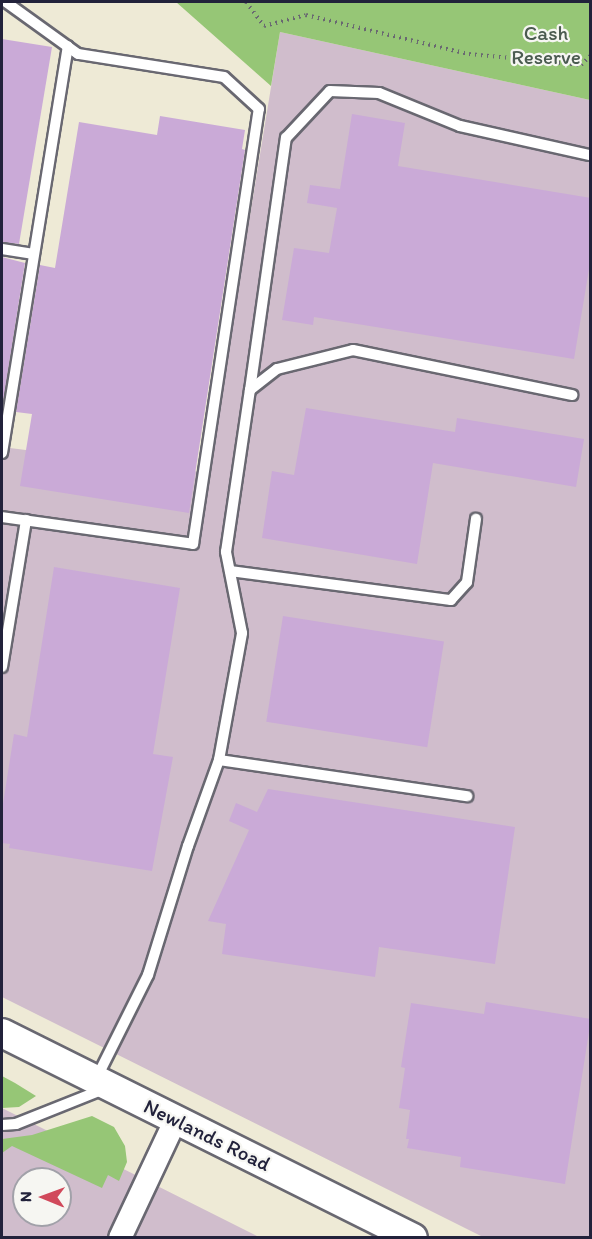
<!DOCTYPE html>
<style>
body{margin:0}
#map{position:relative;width:592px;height:1239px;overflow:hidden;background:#eeead6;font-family:Itim,sans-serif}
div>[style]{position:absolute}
.industrial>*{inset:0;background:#d0bdcc}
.green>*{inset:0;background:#96c676}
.building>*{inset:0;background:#caaad7;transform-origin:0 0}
.path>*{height:4px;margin-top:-2px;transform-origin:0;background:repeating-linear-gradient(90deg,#696871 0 1.5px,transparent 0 6px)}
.roads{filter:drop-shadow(2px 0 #696871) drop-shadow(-2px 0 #696871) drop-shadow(0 2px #696871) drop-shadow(0 -2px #696871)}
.service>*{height:10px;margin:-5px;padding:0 5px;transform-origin:5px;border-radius:5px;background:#fff}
.minor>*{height:22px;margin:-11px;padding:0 11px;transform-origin:11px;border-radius:11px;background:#fff}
.tertiary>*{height:28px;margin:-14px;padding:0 14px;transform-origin:14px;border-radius:14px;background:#fff}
span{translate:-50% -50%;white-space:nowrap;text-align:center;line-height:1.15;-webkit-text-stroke:4.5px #f6f6f2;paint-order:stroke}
.park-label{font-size:21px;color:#4b5b50}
.street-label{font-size:21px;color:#22223b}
.frame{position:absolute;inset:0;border:3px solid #22223b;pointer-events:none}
.north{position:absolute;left:12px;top:1167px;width:60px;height:60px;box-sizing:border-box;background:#f6f6f2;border:2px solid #a1a1a9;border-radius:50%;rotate:271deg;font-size:16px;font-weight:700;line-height:24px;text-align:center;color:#22223b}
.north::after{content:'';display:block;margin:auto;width:21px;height:27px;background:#d1495b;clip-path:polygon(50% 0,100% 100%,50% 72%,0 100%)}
</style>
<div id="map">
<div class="industrial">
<div style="clip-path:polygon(280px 32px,590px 100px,590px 1237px,483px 1237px,2px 997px,2px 447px,208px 473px)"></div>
<div style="clip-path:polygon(evenodd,2px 1108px,259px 1237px,2px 1237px,2px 1108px,24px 1179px,60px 1179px,60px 1215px,24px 1215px,24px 1179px)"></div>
</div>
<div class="green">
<div style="clip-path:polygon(176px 2px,590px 2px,590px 100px,280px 32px,271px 86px)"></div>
<div style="clip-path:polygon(2px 1076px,15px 1083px,36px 1096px,19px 1107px,2px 1108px)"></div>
<div style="clip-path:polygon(92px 1116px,114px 1127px,125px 1146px,127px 1162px,119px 1181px,108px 1175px,102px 1188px,12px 1146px,2px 1153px,2px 1139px,32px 1135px)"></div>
</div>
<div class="building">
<div style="clip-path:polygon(2px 39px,52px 47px,19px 244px,2px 242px)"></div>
<div style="clip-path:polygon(352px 114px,405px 123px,398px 166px,591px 198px,591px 257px,574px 359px,314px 317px,313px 325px,282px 320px,294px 248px,329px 253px,337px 208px,307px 203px,310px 185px,340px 189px)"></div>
<div style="clip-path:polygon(160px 116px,245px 130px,242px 149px,245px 150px,189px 513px,20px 486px,32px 414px,16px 412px,40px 265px,55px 268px,79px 122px,157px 135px)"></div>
<div style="clip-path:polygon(2px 257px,25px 263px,2px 409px)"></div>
<div style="clip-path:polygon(306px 408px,455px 432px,457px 418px,584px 439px,576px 487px,433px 463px,417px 564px,262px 538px,272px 471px,294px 475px)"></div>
<div style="clip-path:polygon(54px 567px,180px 588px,153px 754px,173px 757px,152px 871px,9px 848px,10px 844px,2px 843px,2px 810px,14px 734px,27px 737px)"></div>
<div style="left:283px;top:616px;width:163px;height:107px;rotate:9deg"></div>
<div style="clip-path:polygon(268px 789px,515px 827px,495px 964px,379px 947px,375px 977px,222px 954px,226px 924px,208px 921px,249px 830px,229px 821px,236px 803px,257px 812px)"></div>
<div style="clip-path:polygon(486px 1002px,591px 1019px,565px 1184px,460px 1167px,461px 1157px,407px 1148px,409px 1139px,406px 1139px,410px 1110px,399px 1108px,405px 1068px,401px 1067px,411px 1003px,484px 1014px)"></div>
</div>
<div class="path">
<div style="left:246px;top:2px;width:30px;rotate:53deg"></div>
<div style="left:264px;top:26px;width:43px;rotate:-14.7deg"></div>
<div style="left:306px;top:15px;width:168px;rotate:13.5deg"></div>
<div style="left:469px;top:54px;width:113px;rotate:5.6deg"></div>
<div style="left:581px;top:65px;width:13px;rotate:-45deg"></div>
</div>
<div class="roads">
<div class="service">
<div style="left:2px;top:249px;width:32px;rotate:9deg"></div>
<div style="left:250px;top:390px;width:255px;rotate:-81.9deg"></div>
<div style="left:286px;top:138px;width:64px;rotate:-46.9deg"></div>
<div style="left:330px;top:91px;width:49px;rotate:2.3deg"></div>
<div style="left:379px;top:93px;width:87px;rotate:22.2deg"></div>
<div style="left:460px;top:126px;width:133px;rotate:12.6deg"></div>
<div style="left:2px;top:453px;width:412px;rotate:-80.8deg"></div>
<div style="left:2px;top:517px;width:193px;rotate:8deg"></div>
<div style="left:193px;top:544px;width:440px;rotate:-81.4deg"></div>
<div style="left:259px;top:109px;width:47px;rotate:-137.6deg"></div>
<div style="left:224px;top:77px;width:148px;rotate:-171deg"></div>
<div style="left:78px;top:54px;width:89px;rotate:-144.2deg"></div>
<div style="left:230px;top:571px;width:223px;rotate:7.5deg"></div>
<div style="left:451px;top:600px;width:24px;rotate:-48deg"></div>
<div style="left:467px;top:582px;width:64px;rotate:-81.9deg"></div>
<div style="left:2px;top:667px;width:149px;rotate:-80.7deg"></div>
<div style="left:219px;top:760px;width:251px;rotate:8.3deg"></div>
<div style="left:96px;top:1079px;width:116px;rotate:-63.4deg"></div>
<div style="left:148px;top:975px;width:135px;rotate:-72.8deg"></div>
<div style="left:188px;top:846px;width:91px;rotate:-70.2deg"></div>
<div style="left:219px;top:760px;width:129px;rotate:-79.7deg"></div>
<div style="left:242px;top:633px;width:83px;rotate:-101.2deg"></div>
<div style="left:226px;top:552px;width:164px;rotate:-81.6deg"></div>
<div style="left:250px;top:390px;width:34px;rotate:-38deg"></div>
<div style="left:277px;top:369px;width:78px;rotate:-14deg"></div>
<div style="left:353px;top:350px;width:224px;rotate:11.6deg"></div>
<div style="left:2px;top:1125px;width:14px;rotate:-4deg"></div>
<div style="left:16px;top:1124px;width:95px;rotate:-21.7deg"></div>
</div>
<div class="minor">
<div style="left:120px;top:1238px;width:132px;rotate:-64.8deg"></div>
</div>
<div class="tertiary">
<div style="left:2px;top:1033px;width:459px;rotate:26.5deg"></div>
</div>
</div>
<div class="park-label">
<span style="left:546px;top:45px">Cash<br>Reserve</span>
</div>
<div class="street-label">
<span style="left:207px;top:1135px;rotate:26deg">Newlands Road</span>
</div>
<div class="frame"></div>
<div class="north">N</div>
</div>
